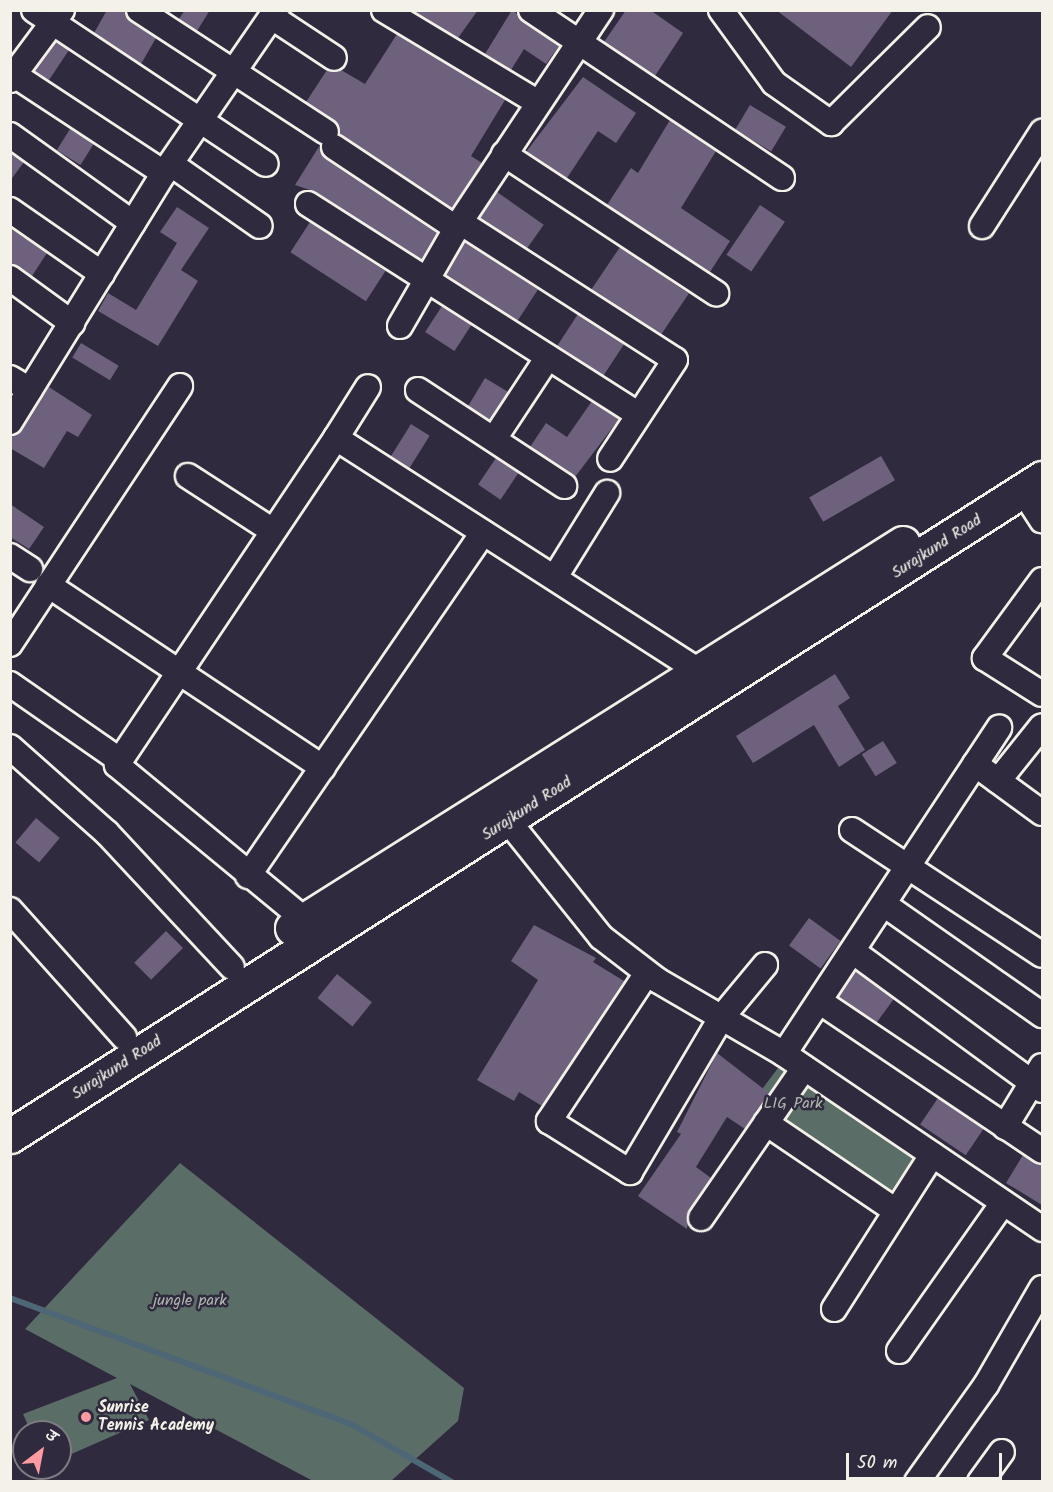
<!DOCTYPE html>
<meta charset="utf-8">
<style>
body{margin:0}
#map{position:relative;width:1053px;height:1492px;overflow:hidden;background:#2f2a3d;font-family:Kalam,"Playpen Sans Deva",sans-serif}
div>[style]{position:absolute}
.green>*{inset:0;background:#5a6d66;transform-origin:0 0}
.stream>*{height:6px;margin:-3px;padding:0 3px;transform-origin:3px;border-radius:3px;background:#4e6777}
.building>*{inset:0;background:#6e617d;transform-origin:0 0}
.roads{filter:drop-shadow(2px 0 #f4f1e8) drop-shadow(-2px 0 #f4f1e8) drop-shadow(0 2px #f4f1e8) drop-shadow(0 -2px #f4f1e8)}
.street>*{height:24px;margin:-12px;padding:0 12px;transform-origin:12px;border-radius:12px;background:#2f2a3d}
.secondary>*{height:33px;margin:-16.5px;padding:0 16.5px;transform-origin:16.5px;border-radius:16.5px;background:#2f2a3d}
.dots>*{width:16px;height:16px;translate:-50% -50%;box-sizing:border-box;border:3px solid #2f2a3d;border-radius:50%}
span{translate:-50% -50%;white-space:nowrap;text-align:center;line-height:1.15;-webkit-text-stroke:5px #2f2a3d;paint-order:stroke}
.street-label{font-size:16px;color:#f4f1e8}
.park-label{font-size:16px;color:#afb6ae}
.poi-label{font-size:16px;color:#f4f1e8;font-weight:700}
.left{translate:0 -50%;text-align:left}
.frame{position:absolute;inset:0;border:12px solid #f4f1e8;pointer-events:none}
.north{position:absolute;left:12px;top:1420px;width:60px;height:60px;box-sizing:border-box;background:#2f2a3d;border:2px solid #7e7a81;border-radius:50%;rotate:32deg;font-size:16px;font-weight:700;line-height:24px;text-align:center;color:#f4f1e8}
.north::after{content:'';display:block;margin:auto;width:21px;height:27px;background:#ff9aa2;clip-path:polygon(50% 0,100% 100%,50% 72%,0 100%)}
.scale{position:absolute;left:846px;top:1453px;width:156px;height:27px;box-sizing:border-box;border:3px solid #f4f1e8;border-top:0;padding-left:8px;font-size:18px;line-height:21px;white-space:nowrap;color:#f4f1e8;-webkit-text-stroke:4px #2f2a3d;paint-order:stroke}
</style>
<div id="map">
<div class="green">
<div style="left:784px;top:1060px;width:192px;height:61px;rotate:37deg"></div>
<div style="clip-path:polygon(180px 1163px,464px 1388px,458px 1421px,391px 1481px,313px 1481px,130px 1384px,149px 1420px,60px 1459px,60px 1432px,31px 1432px,23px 1414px,117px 1378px,25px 1329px)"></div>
</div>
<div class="stream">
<div style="left:10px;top:1298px;width:364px;rotate:20.3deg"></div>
<div style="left:351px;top:1424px;width:116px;rotate:29.9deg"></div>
</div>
<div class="building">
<div style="clip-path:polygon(107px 10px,125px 10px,131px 22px,156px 38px,141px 64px,94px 33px)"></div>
<div style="clip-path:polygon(185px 10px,210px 10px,197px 31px,179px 19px)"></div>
<div style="clip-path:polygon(412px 10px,478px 10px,458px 38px)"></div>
<div style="clip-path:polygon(512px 10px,559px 46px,546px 64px,524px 49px,511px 70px,485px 54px)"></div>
<div style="clip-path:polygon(626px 10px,650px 10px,683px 33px,655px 76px,604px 42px)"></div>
<div style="clip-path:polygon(776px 10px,893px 10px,851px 67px)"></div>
<div style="clip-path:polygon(397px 34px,505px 100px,471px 156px,482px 163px,452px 208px,340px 134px,334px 120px,306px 102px,327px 70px,341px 70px,365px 84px)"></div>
<div style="clip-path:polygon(56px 42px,69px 50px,49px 80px,34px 71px)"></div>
<div style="clip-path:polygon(583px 77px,636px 113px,616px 143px,598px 131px,567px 178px,526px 152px)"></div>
<div style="left:750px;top:105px;width:42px;height:29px;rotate:31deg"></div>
<div style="clip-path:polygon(670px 120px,716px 151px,681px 208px,730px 241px,710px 272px,607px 205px,631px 168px,638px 173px)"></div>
<div style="left:70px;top:129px;width:28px;height:25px;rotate:32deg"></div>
<div style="clip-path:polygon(320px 145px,326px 159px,437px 233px,422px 260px,316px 192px,295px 185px)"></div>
<div style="clip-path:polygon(10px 153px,24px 162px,10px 181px)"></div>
<div style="left:497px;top:192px;width:57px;height:31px;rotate:35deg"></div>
<div style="left:760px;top:205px;width:30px;height:60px;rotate:34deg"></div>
<div style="clip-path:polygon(177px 207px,209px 228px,181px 270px,198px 281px,158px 346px,98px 311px,108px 293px,136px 310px,177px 243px,160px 232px)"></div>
<div style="left:310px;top:222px;width:90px;height:36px;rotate:33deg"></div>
<div style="clip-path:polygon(10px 228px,47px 253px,32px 276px,10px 264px)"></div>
<div style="left:465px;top:242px;width:87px;height:38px;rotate:33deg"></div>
<div style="left:620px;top:247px;width:83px;height:51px;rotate:34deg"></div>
<div style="left:442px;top:306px;width:35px;height:31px;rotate:33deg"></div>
<div style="left:578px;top:314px;width:55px;height:38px;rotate:33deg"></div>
<div style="left:81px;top:343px;width:44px;height:17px;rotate:31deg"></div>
<div style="left:485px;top:378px;width:27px;height:33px;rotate:31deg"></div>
<div style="clip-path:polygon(49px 387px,92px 415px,78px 437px,67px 431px,44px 468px,10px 448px,10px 436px,22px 429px)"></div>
<div style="clip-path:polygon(592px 401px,619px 419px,575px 477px,530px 447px,546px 423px,567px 437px)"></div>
<div style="left:411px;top:424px;width:22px;height:38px;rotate:32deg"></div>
<div style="left:881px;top:456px;width:28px;height:83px;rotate:60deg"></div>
<div style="left:496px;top:458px;width:27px;height:32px;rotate:34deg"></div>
<div style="clip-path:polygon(10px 504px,44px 527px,29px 549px,10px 537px)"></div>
<div style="clip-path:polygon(835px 674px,850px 698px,838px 706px,865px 750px,839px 767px,814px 725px,753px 763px,736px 736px)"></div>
<div style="left:883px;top:741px;width:26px;height:25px;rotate:58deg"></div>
<div style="left:36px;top:818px;width:31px;height:32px;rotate:40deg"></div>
<div style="left:809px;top:918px;width:39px;height:34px;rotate:36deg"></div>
<div style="clip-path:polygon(534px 925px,596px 958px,593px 962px,624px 981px,542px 1106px,519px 1092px,514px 1101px,477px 1080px,538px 980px,511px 961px)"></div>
<div style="left:166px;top:931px;width:24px;height:45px;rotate:45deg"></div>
<div style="left:856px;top:971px;width:47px;height:31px;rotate:36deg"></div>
<div style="left:337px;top:974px;width:45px;height:31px;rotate:39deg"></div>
<div style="clip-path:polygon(717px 1053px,769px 1093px,745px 1129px,727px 1117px,696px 1167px,711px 1178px,689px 1210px,687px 1229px,638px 1196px,681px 1134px,677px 1132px)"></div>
<div style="left:938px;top:1098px;width:55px;height:32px;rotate:34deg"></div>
<div style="clip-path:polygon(1023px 1155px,1042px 1165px,1042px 1205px,1006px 1183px)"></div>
</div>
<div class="roads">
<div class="street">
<div style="left:34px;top:10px;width:278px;rotate:33.6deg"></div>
<div style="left:139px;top:10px;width:223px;rotate:33.1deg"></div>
<div style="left:384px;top:10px;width:179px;rotate:31deg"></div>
<div style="left:531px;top:10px;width:302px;rotate:33.8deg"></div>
<div style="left:721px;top:10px;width:90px;rotate:54deg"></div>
<div style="left:774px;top:83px;width:70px;rotate:35.1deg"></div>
<div style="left:831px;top:123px;width:136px;rotate:-44.7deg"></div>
<div style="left:272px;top:17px;width:74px;rotate:33.5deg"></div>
<div style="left:10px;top:72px;width:184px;rotate:33.3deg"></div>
<div style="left:10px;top:80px;width:87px;rotate:-53.4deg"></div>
<div style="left:10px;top:135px;width:151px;rotate:35.6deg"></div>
<div style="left:334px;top:147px;width:146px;rotate:33.6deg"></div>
<div style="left:504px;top:154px;width:254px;rotate:33.3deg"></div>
<div style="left:171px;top:164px;width:108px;rotate:34.9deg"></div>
<div style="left:308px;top:204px;width:391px;rotate:32.5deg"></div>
<div style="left:10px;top:210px;width:112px;rotate:34.8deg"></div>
<div style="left:460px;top:222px;width:255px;rotate:32.7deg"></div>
<div style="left:675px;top:360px;width:118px;rotate:123.3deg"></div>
<div style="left:982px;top:226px;width:112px;rotate:-57.4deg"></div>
<div style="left:10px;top:278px;width:77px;rotate:36deg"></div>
<div style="left:400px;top:326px;width:120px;rotate:-60deg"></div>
<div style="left:460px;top:222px;width:255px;rotate:-56.4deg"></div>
<div style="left:10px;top:378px;width:23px;rotate:31deg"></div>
<div style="left:418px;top:390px;width:175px;rotate:33.3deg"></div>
<div style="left:10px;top:422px;width:293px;rotate:-58.3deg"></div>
<div style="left:164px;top:173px;width:198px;rotate:-55.5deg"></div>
<div style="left:336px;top:438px;width:60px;rotate:-57.9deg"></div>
<div style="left:494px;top:439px;width:98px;rotate:-56.6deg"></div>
<div style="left:188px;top:476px;width:101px;rotate:32.9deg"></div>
<div style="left:1023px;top:491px;width:35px;rotate:57deg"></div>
<div style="left:10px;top:556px;width:24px;rotate:33deg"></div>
<div style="left:555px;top:577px;width:99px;rotate:-58.2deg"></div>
<div style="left:1042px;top:580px;width:97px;rotate:126.2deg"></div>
<div style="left:985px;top:658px;width:67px;rotate:32.3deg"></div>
<div style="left:48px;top:585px;width:330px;rotate:33.6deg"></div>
<div style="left:10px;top:644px;width:309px;rotate:-56.6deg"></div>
<div style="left:10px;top:684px;width:131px;rotate:34.8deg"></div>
<div style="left:10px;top:747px;width:130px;rotate:41.6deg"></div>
<div style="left:107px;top:833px;width:183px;rotate:47deg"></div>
<div style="left:975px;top:764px;width:83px;rotate:36.2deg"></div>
<div style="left:998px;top:781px;width:70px;rotate:-51.3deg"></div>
<div style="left:497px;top:807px;width:166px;rotate:51.3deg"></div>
<div style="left:601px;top:937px;width:71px;rotate:37.5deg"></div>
<div style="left:657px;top:980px;width:147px;rotate:30.2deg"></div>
<div style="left:784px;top:1054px;width:312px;rotate:34.1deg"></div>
<div style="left:852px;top:830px;width:227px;rotate:33.3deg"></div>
<div style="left:248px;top:876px;width:416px;rotate:-55.6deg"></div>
<div style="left:885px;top:905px;width:192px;rotate:35deg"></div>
<div style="left:10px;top:910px;width:171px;rotate:48.1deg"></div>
<div style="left:305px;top:920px;width:244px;rotate:-140.5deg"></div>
<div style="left:117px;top:765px;width:394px;rotate:-56.2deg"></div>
<div style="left:336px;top:438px;width:429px;rotate:32.7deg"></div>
<div style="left:855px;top:953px;width:232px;rotate:36.2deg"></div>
<div style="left:647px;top:973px;width:178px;rotate:123.5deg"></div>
<div style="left:549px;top:1121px;width:96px;rotate:32.2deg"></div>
<div style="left:630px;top:1172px;width:179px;rotate:-59.4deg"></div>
<div style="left:721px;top:1018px;width:69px;rotate:-50.3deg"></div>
<div style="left:822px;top:1003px;width:265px;rotate:33.9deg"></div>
<div style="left:784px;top:1054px;width:391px;rotate:-56.6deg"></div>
<div style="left:766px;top:1123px;width:157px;rotate:34.1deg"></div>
<div style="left:1005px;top:1127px;width:71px;rotate:-58.8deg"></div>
<div style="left:701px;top:1218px;width:182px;rotate:-55.5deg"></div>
<div style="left:834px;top:1309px;width:183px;rotate:-57.5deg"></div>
<div style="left:899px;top:1351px;width:181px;rotate:-54.9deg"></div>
<div style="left:917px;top:1482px;width:119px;rotate:-54.6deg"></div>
<div style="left:986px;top:1385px;width:112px;rotate:-60deg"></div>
<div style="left:980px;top:1482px;width:37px;rotate:-54deg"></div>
</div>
<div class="secondary">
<div style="left:292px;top:928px;width:722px;rotate:-32.22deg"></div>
<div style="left:10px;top:1136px;width:1224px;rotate:-32.52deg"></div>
</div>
</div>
<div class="dots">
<div style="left:86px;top:1417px;background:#ff9aa2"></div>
</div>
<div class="street-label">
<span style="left:937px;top:547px;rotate:-33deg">Surajkund Road</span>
<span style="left:527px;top:809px;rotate:-33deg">Surajkund Road</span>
<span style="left:117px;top:1068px;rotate:-33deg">Surajkund Road</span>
</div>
<div class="park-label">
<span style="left:793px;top:1104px">LIG Park</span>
<span style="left:190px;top:1301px">jungle park</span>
</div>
<div class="poi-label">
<span class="left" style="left:98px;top:1417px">Sunrise<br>Tennis Academy</span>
</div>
<div class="frame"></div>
<div class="north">उ</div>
<div class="scale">50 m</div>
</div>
